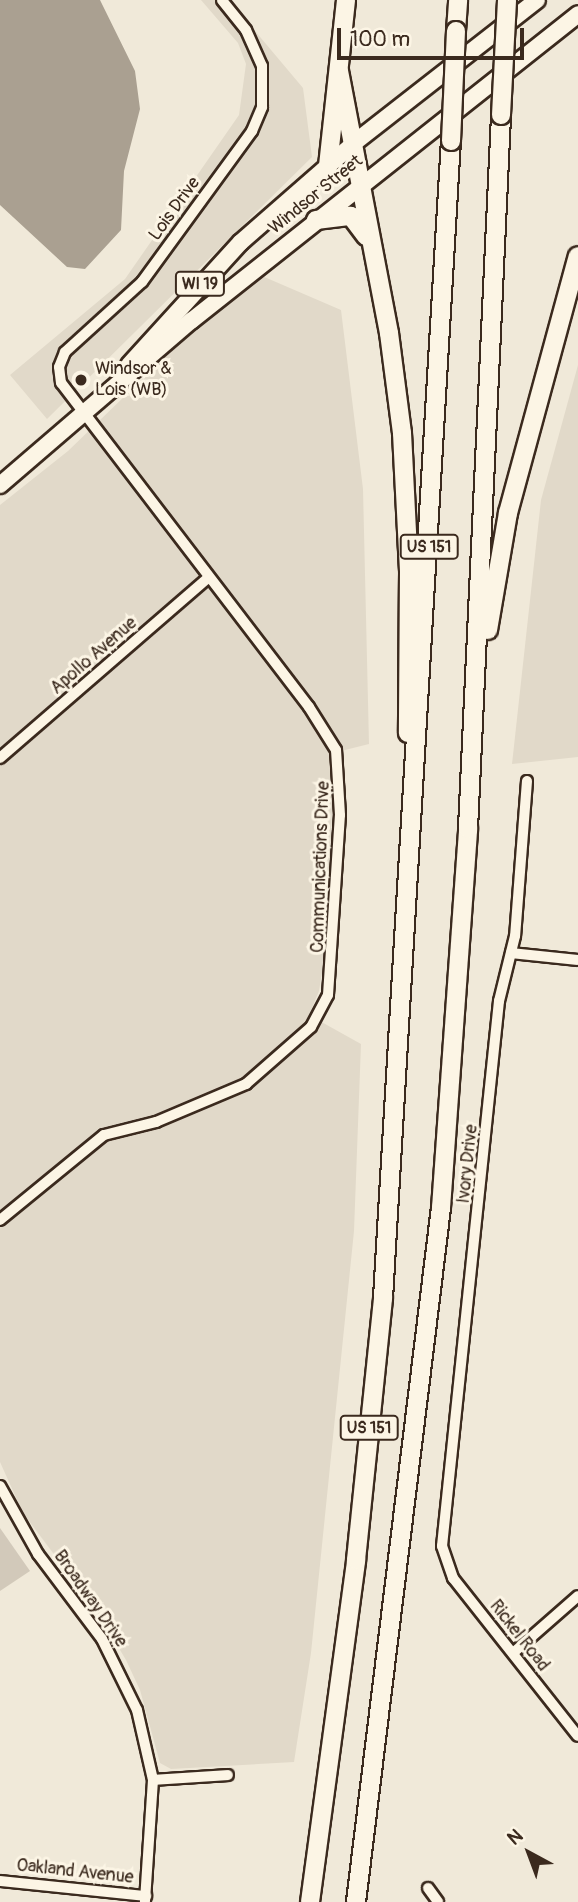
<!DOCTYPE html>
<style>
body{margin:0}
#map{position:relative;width:578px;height:1902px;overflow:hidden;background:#f0e9d9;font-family:Pangolin,sans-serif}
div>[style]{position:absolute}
.built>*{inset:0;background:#e1d9c9}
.green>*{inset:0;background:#d2c9ba}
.water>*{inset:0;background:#aaa091}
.roads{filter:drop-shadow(2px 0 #3b2a1e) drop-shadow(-2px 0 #3b2a1e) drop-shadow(0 2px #3b2a1e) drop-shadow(0 -2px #3b2a1e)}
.minor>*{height:10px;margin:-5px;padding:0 5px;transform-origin:5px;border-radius:5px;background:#fcf5e5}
.primary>*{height:16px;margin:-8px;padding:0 8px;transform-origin:8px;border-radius:8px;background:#fcf5e5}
.motorway>*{height:18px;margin:-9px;padding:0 9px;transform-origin:9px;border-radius:9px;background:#fcf5e5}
.bridges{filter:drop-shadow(2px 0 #3b2a1e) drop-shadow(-2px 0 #3b2a1e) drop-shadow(0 2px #3b2a1e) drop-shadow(0 -2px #3b2a1e)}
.motorway-bridge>*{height:18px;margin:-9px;padding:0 9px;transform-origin:9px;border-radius:9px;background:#fcf5e5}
.dots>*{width:19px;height:19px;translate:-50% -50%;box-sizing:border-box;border:4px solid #fcf5e5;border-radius:50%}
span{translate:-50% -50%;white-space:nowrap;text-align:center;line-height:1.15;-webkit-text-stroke:6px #fcf5e5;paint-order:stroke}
.shield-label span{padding:2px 5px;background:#fcf5e5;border:2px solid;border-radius:5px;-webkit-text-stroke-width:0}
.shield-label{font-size:16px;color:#3b2a1e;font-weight:700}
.street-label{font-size:18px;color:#3b2a1e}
.poi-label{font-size:18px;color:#3b2a1e}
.left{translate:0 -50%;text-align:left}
.north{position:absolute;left:494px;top:1818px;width:70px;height:70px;-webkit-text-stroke:5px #fcf5e5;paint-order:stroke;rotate:319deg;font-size:19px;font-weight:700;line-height:28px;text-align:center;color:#3b2a1e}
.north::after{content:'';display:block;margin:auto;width:24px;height:32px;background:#3b2a1e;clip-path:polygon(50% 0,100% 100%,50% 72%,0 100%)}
.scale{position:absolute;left:337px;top:28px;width:187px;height:32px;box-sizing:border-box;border:4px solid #3b2a1e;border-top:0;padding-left:9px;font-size:21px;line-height:24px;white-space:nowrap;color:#3b2a1e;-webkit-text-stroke:5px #fcf5e5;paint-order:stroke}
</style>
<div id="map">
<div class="built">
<div style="clip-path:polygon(201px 0,229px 0,303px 88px,312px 157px,47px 419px,10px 375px,125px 279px,239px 115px,246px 64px,238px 43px)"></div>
<div style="clip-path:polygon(262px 276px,341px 310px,363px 489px,369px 744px,329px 754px,333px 788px,326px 948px,319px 991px,309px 1015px,361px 1044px,354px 1231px,311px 1653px,294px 1762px,171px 1769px,160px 1763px,140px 1690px,126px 1660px,98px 1613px,23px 1513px,0 1462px,0 505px,68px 451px,189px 334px)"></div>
<div style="clip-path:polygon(578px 365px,578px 757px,512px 764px,541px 500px)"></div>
</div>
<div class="green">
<div style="clip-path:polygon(0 1528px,30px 1571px,0 1591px)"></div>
</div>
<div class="water">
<div style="clip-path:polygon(0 0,100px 0,135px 71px,140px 109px,124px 171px,121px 230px,85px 269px,67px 267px,0 205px)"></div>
</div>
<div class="roads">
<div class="minor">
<div style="left:0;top:758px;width:275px;rotate:-40.9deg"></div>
<div style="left:527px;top:781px;width:155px;rotate:94.4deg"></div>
<div style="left:515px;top:936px;width:67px;rotate:103.8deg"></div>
<div style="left:499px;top:1001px;width:548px;rotate:95.97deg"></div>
<div style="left:442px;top:1546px;width:34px;rotate:71deg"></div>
<div style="left:453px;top:1578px;width:201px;rotate:51.7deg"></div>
<div style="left:511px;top:953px;width:67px;rotate:6deg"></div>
<div style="left:0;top:1220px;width:134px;rotate:-39.3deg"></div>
<div style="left:104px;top:1135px;width:54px;rotate:-14deg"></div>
<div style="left:156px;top:1122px;width:98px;rotate:-22.9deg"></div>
<div style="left:246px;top:1084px;width:86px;rotate:-41.2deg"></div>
<div style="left:311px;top:1027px;width:36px;rotate:-62deg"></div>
<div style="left:328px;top:995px;width:180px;rotate:-86.2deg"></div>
<div style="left:340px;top:815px;width:65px;rotate:-93.5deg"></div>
<div style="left:336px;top:750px;width:51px;rotate:-122.1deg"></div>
<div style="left:309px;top:707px;width:408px;rotate:-127.4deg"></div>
<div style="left:61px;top:383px;width:16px;rotate:-97deg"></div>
<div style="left:59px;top:367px;width:16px;rotate:-68deg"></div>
<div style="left:65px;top:352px;width:104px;rotate:-42.3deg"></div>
<div style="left:142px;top:282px;width:187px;rotate:-53.9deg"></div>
<div style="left:252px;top:131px;width:26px;rotate:-67deg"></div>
<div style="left:262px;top:107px;width:41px;rotate:-90deg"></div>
<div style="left:262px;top:66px;width:39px;rotate:-114deg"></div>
<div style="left:246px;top:30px;width:38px;rotate:-129deg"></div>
<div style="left:0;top:1486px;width:78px;rotate:60.8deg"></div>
<div style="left:38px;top:1554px;width:106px;rotate:53deg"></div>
<div style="left:102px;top:1639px;width:79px;rotate:63.8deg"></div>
<div style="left:137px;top:1710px;width:72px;rotate:77.1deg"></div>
<div style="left:153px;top:1780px;width:122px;rotate:93.8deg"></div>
<div style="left:513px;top:1653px;width:86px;rotate:-41.2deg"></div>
<div style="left:153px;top:1780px;width:75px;rotate:-3.8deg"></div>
<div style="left:0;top:1881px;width:147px;rotate:5.9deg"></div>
<div style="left:428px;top:1888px;width:17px;rotate:54deg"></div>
</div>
<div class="primary">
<div style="left:129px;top:365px;width:166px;rotate:-47.7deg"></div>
<div style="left:241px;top:242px;width:150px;rotate:-41.2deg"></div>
<div style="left:354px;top:143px;width:232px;rotate:-38deg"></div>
<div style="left:0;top:485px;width:252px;rotate:-40.7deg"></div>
<div style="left:191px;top:321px;width:494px;rotate:-38.4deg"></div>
</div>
<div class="motorway">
<div style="left:456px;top:31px;width:31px;rotate:-86deg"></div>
<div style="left:339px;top:71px;width:267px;rotate:79.2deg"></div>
<div style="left:389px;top:333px;width:101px;rotate:82.6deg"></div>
<div style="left:402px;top:433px;width:139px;rotate:87.1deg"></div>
<div style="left:409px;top:572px;width:161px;rotate:90.4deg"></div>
<div style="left:328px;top:166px;width:167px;rotate:-83.8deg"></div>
<div style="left:316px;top:220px;width:35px;rotate:-7deg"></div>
<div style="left:351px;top:216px;width:25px;rotate:53deg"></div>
<div style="left:488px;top:630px;width:119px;rotate:-80.3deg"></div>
<div style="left:508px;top:513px;width:266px;rotate:-74.8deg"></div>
<div style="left:310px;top:1902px;width:345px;rotate:-82.3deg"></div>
<div style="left:356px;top:1560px;width:263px;rotate:-84.1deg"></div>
<div style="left:383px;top:1298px;width:1159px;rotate:-86.64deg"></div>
<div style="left:356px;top:1902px;width:699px;rotate:-83.02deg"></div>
<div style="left:441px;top:1208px;width:380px;rotate:-85.9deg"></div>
<div style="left:468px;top:829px;width:715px;rotate:-87.35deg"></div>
</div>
</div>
<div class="bridges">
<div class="motorway-bridge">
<div style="left:501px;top:115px;width:115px;rotate:-87deg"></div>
<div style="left:451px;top:141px;width:110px;rotate:-87.4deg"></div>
</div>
</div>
<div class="dots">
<div style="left:81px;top:380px;background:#3b2a1e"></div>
</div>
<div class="shield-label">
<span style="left:200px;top:284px">WI 19</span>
<span style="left:429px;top:547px">US 151</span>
<span style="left:369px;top:1428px">US 151</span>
</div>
<div class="street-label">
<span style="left:316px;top:195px;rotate:-39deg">Windsor Street</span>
<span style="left:175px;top:209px;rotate:-54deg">Lois Drive</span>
<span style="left:94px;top:656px;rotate:-41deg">Apollo Avenue</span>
<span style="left:321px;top:867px;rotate:-88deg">Communications Drive</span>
<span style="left:468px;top:1164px;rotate:-84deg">Ivory Drive</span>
<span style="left:90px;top:1599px;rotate:55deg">Broadway Drive</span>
<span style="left:519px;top:1636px;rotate:52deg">Rickel Road</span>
<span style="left:75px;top:1872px;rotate:6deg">Oakland Avenue</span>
</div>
<div class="poi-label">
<span class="left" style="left:95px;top:380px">Windsor &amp;<br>Lois (WB)</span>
</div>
<div class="north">N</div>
<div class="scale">100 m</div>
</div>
